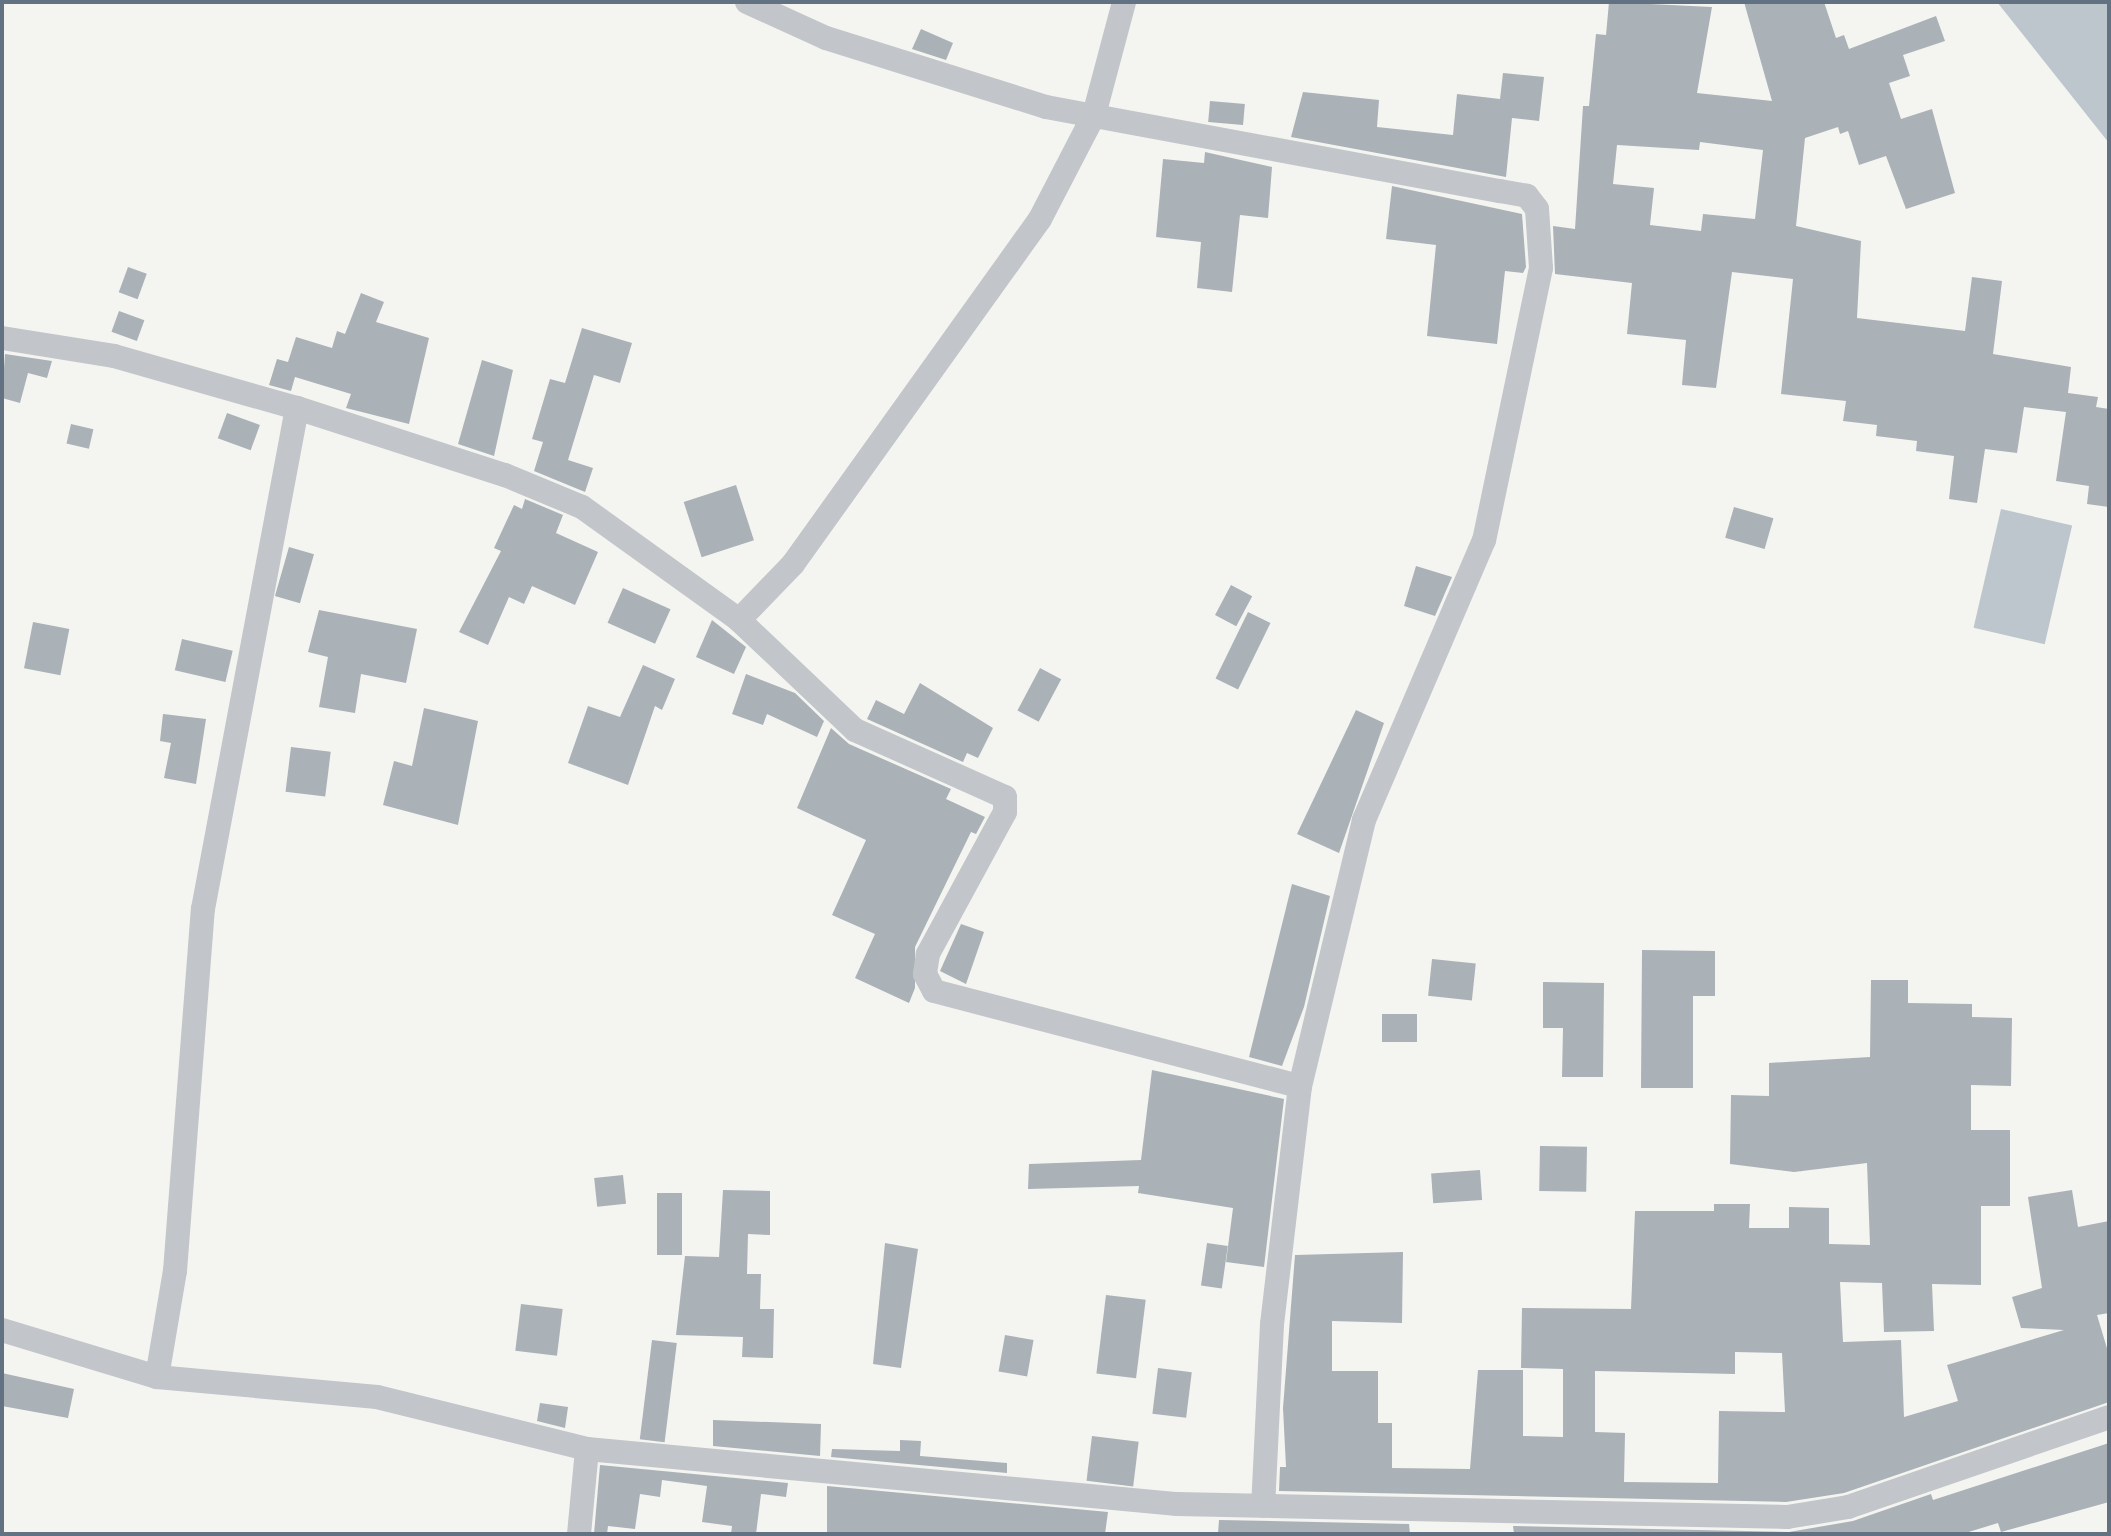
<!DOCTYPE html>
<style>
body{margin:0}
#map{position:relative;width:2111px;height:1536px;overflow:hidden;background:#f4f5f1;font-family:Ubuntu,sans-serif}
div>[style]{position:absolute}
.water>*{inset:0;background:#bdc6cc;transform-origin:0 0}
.building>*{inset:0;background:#aab1b7;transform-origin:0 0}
.street>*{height:24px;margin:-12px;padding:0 12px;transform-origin:12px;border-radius:12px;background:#c2c5c9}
span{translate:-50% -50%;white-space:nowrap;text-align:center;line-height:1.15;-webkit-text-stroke:7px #fff;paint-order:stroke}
.frame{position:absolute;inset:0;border:4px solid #637282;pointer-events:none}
</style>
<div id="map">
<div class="water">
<div style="clip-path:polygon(1997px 2px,2109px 2px,2109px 143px)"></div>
<div style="left:2001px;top:509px;width:73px;height:122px;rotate:13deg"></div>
</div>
<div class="building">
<div style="clip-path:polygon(evenodd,1609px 2px,1712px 7px,1697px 93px,1772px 101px,1744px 2px,1824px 2px,1836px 38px,1844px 35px,1849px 49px,1936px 16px,1945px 41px,1903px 55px,1910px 76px,1889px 83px,1901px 119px,1932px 109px,1955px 193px,1906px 209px,1886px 156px,1859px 165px,1848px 131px,1840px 134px,1838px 127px,1805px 138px,1796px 226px,1861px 241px,1857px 318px,1965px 331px,1972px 277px,2002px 281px,1993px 354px,2071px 367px,2068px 393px,2098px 397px,2096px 407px,2109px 409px,2109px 507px,2087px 504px,2089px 486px,2056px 481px,2066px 412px,2024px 407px,2017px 453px,1985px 449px,1977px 503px,1949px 499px,1954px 456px,1916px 451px,1917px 441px,1876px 436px,1877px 425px,1843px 421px,1846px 401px,1781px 394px,1793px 279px,1732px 272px,1716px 388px,1682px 385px,1686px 340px,1627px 334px,1632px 283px,1555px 274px,1553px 226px,1575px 229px,1583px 106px,1589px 106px,1596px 34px,1606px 35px,1609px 2px,1700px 142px,1763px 150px,1755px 219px,1703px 214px,1701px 231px,1650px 225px,1654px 188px,1613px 184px,1617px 145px,1699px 150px,1700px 142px)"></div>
<div style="clip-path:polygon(921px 29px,953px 43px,946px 60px,912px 49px)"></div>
<div style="clip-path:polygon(1503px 73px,1544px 77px,1539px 121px,1512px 118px,1506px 177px,1291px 137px,1303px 92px,1379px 100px,1377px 127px,1453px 135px,1457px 94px,1500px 99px)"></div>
<div style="left:1210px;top:101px;width:35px;height:21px;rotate:5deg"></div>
<div style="clip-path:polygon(1205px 152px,1272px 167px,1268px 218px,1240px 215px,1232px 292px,1197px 288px,1201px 242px,1156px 237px,1163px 159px,1204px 163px)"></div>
<div style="clip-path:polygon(1392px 186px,1522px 214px,1526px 267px,1523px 273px,1505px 271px,1497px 344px,1427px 336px,1436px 245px,1386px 239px)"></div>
<div style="left:128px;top:267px;width:20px;height:27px;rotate:20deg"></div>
<div style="clip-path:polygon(361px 293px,384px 302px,376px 322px,429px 338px,409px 424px,346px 408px,351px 394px,295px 377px,291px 391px,269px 385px,277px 359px,288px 362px,296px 337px,332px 348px,337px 331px,345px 334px)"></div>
<div style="left:119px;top:311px;width:27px;height:22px;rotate:20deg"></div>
<div style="clip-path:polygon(582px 328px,632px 343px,620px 383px,594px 375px,568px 460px,593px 468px,585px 492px,534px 471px,543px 442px,532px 439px,550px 379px,565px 383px)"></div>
<div style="clip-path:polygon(5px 354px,52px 361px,47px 378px,28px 373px,20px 403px,2px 398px)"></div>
<div style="clip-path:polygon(482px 360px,513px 370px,494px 456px,458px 444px)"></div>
<div style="left:227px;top:413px;width:35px;height:27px;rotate:20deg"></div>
<div style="left:71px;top:424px;width:23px;height:20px;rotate:13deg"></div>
<div style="left:736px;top:485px;width:58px;height:55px;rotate:72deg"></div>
<div style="clip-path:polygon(525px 499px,563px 515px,556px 533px,598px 552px,575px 605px,532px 586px,524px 604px,509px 597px,488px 645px,459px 632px,501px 551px,494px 548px,514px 505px,522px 509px)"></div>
<div style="left:1734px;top:507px;width:41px;height:32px;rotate:16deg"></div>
<div style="left:289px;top:547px;width:26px;height:51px;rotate:16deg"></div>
<div style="clip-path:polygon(1416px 566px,1452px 577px,1435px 616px,1404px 606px)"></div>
<div style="left:1231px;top:585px;width:24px;height:34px;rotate:28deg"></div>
<div style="left:623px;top:588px;width:52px;height:38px;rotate:24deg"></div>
<div style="clip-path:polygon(319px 610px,417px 629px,406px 683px,361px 674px,355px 713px,319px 707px,328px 657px,308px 652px)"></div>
<div style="left:1248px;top:612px;width:25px;height:74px;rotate:26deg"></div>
<div style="clip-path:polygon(712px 620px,746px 647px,734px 674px,696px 657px)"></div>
<div style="left:33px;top:622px;width:37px;height:47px;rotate:11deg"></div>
<div style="left:182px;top:639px;width:52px;height:32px;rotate:13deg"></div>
<div style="clip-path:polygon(643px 665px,675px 679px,662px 710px,655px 706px,628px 785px,568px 763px,588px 706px,620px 717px)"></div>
<div style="left:1040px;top:668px;width:24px;height:48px;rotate:28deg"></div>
<div style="clip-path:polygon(746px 674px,795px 693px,824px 721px,817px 737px,767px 714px,763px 725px,732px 714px)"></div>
<div style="clip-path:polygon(920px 683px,993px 728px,978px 758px,967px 753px,963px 762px,867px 719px,876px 700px,904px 714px)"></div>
<div style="clip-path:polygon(424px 708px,478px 721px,458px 825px,383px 805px,394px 761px,412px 766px)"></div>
<div style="clip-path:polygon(1356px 710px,1384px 723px,1339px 853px,1297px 834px)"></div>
<div style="clip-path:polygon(163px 714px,206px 719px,196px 784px,164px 778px,171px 743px,160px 741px)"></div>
<div style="clip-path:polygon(831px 728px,849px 744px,951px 789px,946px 799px,985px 817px,976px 834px,971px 832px,915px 947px,915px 988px,909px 1003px,855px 978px,875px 934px,832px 915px,866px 840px,797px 808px)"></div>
<div style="left:291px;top:747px;width:40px;height:45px;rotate:7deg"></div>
<div style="clip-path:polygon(1292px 884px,1330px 896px,1304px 1007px,1282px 1066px,1249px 1057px)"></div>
<div style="clip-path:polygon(961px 924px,984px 932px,966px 984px,940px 971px)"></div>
<div style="clip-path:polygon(1642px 950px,1715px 951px,1715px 996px,1693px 996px,1693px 1088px,1641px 1088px)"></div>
<div style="left:1432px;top:959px;width:44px;height:37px;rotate:6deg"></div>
<div style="clip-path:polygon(evenodd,1871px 980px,1908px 980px,1908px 1003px,1972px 1004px,1972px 1017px,2012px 1018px,2011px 1086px,1971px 1085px,1971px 1130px,2010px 1130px,2010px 1206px,1981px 1206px,1981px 1285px,1932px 1284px,1934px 1331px,1884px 1332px,1882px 1283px,1840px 1282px,1843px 1342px,1901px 1340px,1904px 1417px,1958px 1401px,1947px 1365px,2064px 1330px,2021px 1328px,2012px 1297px,2042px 1288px,2028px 1197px,2072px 1190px,2078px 1227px,2109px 1221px,2109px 1313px,2097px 1315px,2109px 1355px,2109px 1402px,1844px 1493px,1786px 1502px,1279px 1491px,1280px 1467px,1286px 1467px,1283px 1408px,1295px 1255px,1403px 1252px,1402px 1323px,1332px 1321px,1332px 1371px,1378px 1371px,1378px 1423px,1392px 1423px,1392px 1468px,1470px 1469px,1478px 1370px,1523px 1370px,1523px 1436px,1563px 1437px,1563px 1369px,1521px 1368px,1522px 1308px,1631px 1309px,1635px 1211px,1714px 1211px,1714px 1204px,1750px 1204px,1749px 1228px,1789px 1228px,1789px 1207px,1829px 1208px,1829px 1244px,1870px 1245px,1867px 1163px,1794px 1172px,1730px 1164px,1731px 1095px,1769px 1096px,1769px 1063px,1870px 1057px,1871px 980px,1735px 1352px,1782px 1353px,1785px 1412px,1719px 1411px,1718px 1483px,1624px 1482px,1625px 1433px,1595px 1432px,1595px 1371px,1735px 1374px,1735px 1352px)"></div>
<div style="clip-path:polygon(1543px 982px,1604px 983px,1603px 1077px,1562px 1077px,1563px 1028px,1543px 1028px)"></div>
<div style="left:1382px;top:1014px;width:35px;height:28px"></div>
<div style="clip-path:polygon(1152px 1070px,1284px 1099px,1264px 1267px,1226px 1262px,1233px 1208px,1138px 1193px,1139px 1186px,1028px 1189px,1029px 1164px,1141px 1160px)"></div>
<div style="left:1540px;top:1146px;width:47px;height:45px;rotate:1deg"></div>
<div style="left:1480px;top:1170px;width:30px;height:49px;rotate:86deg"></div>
<div style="left:623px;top:1175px;width:29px;height:29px;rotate:84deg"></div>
<div style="clip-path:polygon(723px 1190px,770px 1191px,770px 1235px,748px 1234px,747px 1274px,761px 1274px,760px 1309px,774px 1309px,773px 1358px,742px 1357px,743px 1337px,676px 1335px,685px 1256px,719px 1257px)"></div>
<div style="left:657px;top:1193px;width:25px;height:62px"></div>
<div style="clip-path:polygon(885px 1243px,918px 1249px,901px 1368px,873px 1364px)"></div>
<div style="left:1207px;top:1243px;width:21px;height:43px;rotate:8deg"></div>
<div style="left:1106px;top:1295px;width:40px;height:79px;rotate:7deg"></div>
<div style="left:521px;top:1304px;width:42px;height:47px;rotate:7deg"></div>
<div style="left:1005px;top:1335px;width:29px;height:37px;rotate:10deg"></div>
<div style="left:652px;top:1340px;width:25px;height:100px;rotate:7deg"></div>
<div style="left:1158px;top:1368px;width:34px;height:46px;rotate:7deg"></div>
<div style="clip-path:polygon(2px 1373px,74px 1389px,68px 1418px,2px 1406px)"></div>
<div style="clip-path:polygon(540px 1403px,568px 1407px,565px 1428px,537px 1421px)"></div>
<div style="clip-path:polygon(713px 1420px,821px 1424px,820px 1456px,713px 1446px)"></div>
<div style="left:1092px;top:1436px;width:47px;height:45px;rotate:7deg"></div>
<div style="clip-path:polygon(900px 1440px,921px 1441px,920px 1456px,1007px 1463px,1007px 1473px,831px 1457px,832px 1449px,900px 1451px)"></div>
<div style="clip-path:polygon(2109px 1443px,2109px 1502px,2001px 1532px,1998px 1523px,1962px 1534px,1514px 1534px,1513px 1526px,1789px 1532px,1853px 1521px,1931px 1494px,1933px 1500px)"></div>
<div style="clip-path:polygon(600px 1465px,788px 1483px,786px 1497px,761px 1494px,756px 1534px,731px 1534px,732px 1526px,702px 1522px,707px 1486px,662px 1480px,660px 1497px,640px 1494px,635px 1529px,608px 1526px,607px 1534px,594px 1534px)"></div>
<div style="clip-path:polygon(827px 1486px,1108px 1512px,1105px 1534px,827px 1534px)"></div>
<div style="clip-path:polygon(1219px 1520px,1409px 1524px,1410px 1534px,1218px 1534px)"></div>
</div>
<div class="street">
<div style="left:747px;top:2px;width:87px;rotate:24.5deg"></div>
<div style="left:826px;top:38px;width:231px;rotate:17.4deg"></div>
<div style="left:1046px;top:107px;width:462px;rotate:10.5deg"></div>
<div style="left:1500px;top:191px;width:27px;rotate:10deg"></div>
<div style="left:1527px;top:196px;width:16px;rotate:52deg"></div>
<div style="left:1537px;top:209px;width:59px;rotate:86.1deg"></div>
<div style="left:1541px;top:268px;width:278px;rotate:101.8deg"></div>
<div style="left:1484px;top:540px;width:305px;rotate:113.2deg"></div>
<div style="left:1364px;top:820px;width:274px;rotate:103.5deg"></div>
<div style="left:1300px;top:1086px;width:240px;rotate:96.7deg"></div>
<div style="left:1272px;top:1324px;width:182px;rotate:92.8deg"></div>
<div style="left:2px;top:338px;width:113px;rotate:9.1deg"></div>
<div style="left:114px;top:356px;width:190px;rotate:15.9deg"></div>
<div style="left:297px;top:408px;width:219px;rotate:17.9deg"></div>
<div style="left:505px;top:475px;width:83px;rotate:22.6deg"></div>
<div style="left:582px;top:507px;width:193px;rotate:35.7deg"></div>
<div style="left:739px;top:620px;width:160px;rotate:43.5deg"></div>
<div style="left:855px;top:730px;width:164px;rotate:24.1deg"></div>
<div style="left:1005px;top:797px;width:15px;rotate:90deg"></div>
<div style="left:1005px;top:812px;width:162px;rotate:118.5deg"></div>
<div style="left:928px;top:954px;width:20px;rotate:99deg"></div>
<div style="left:925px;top:974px;width:19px;rotate:62deg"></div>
<div style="left:934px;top:991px;width:378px;rotate:14.6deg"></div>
<div style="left:739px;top:620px;width:78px;rotate:-46deg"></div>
<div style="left:793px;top:564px;width:424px;rotate:-54.4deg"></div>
<div style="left:1040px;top:219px;width:117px;rotate:-62.6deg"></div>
<div style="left:1094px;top:115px;width:117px;rotate:-75.1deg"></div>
<div style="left:2px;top:1330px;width:162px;rotate:16.9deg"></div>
<div style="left:157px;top:1377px;width:221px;rotate:5.2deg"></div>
<div style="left:377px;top:1397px;width:216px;rotate:13.9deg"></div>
<div style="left:587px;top:1449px;width:593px;rotate:5.33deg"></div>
<div style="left:1177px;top:1504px;width:610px;rotate:1.22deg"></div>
<div style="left:1787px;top:1517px;width:62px;rotate:-9.3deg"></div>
<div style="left:1848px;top:1507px;width:276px;rotate:-19deg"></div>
<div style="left:157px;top:1377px;width:108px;rotate:-80.4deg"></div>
<div style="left:175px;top:1271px;width:363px;rotate:-85.6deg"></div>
<div style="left:203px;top:909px;width:510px;rotate:-79.37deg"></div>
<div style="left:579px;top:1534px;width:85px;rotate:-84.6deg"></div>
</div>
<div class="frame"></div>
</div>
